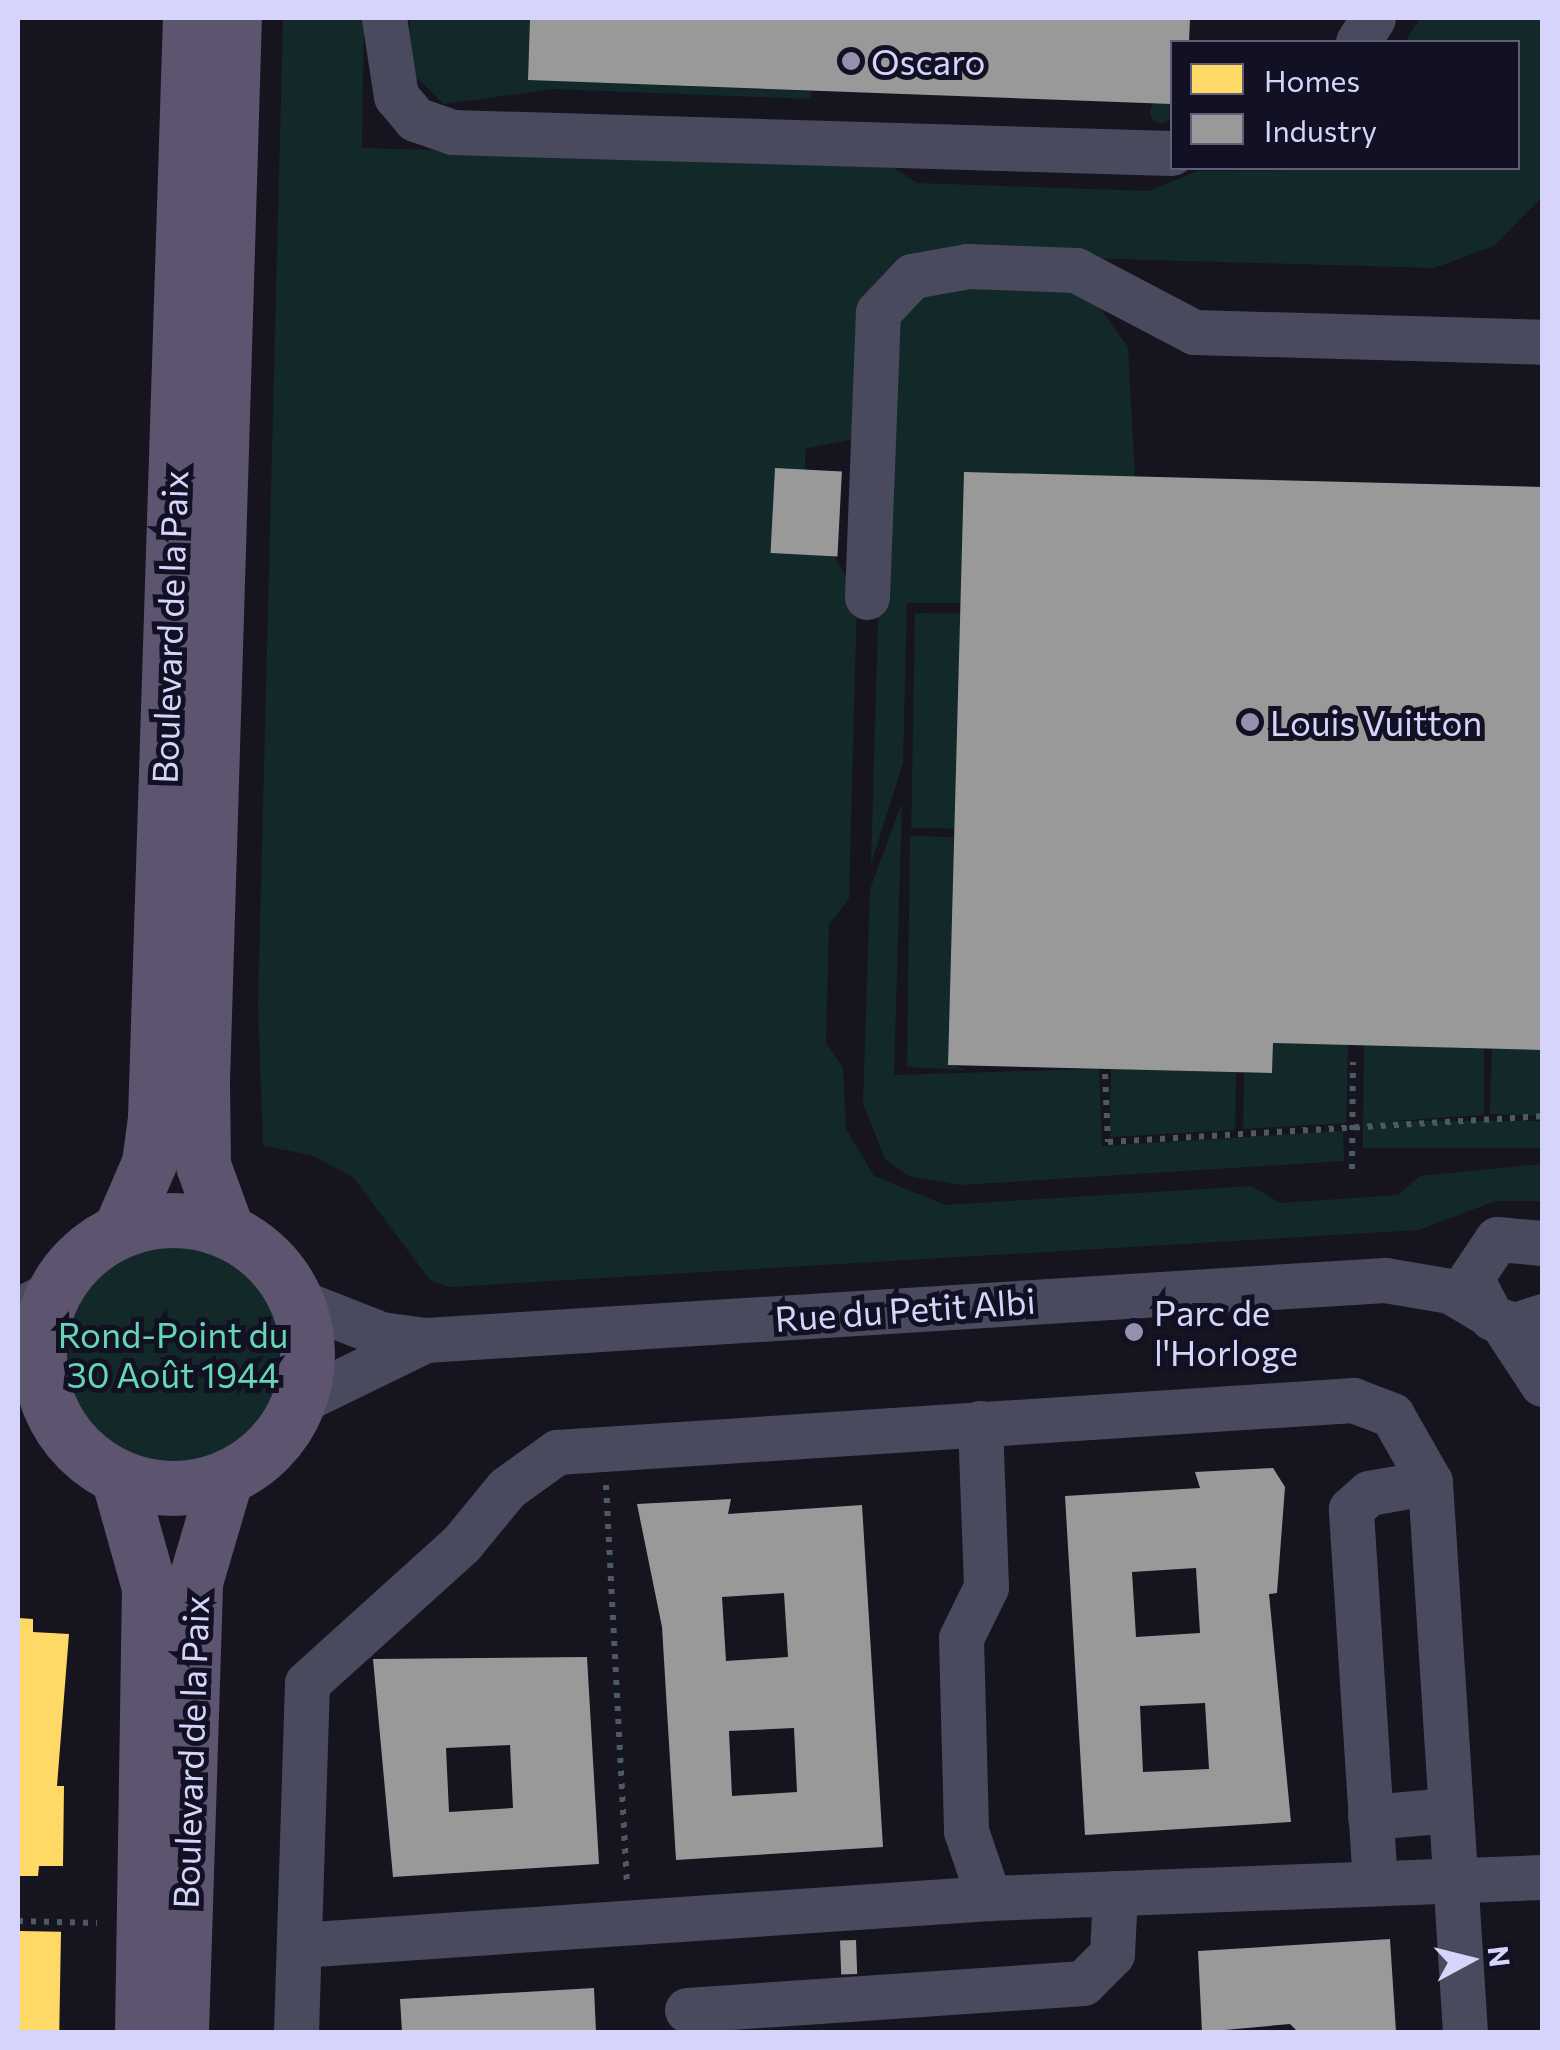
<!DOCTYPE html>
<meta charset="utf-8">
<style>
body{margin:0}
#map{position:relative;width:1560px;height:2050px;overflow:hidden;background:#16141f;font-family:Commissioner,sans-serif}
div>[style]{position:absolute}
.green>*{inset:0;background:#132929;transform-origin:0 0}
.round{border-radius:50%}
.homes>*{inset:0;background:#ffd966;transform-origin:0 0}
.industry>*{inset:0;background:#999;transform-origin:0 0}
.path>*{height:6px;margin-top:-3px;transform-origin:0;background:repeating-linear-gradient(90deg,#4c5a65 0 5px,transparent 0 13px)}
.minor>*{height:45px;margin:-22.5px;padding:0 22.5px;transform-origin:22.5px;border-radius:22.5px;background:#4a4a5e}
.major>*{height:55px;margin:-27.5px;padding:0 27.5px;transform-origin:27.5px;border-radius:27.5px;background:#5d546f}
.major>.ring{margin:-27.5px;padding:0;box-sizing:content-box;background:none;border:55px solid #5d546f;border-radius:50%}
.dots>*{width:28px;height:28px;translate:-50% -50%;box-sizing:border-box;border:5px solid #121023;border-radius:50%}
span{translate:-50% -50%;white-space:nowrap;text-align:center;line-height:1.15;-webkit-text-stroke:10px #121023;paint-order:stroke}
.poi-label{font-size:35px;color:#d7d4fc}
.left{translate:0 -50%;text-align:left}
.street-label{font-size:35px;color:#d7d4fc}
.park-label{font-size:35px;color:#65d7b4}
.frame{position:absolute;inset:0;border:20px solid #d7d4fc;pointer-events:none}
.legend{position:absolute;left:1170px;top:40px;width:350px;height:130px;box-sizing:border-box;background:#121023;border:2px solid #615e7a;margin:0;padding:12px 18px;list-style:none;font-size:30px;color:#d7d4fc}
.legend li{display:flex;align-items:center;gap:20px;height:50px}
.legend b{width:50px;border:2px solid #615e7a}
.north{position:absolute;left:1420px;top:1910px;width:100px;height:100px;-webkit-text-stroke:8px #121023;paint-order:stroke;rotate:83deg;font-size:28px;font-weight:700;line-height:40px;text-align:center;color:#d7d4fc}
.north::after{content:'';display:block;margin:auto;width:35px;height:45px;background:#d7d4fc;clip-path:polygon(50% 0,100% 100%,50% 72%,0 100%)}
</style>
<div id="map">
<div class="green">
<div style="clip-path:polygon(283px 18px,364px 18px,362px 148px,886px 163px,917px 183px,1150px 191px,1197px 171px,1518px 168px,1518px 42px,1405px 42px,1420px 18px,1542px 18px,1542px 197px,1494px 246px,1434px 268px,978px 255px,903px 268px,853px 439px,805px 449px,805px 470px,775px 469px,773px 552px,833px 554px,857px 596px,849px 899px,829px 924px,826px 1043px,843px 1068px,846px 1129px,874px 1176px,945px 1205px,1252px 1186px,1280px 1203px,1398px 1195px,1420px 1176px,1542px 1164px,1542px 1201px,1495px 1201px,1419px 1230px,449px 1287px,430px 1280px,353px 1177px,311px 1155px,263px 1146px,258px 1004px)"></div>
<div style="clip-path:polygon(410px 18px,530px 18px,528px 80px,811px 91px,811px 99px,553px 89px,444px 104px,418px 79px,408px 81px)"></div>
<div class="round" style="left:1150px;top:101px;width:22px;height:22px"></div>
<div style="clip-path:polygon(1051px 278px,1094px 300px,1128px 347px,1135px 477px,961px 603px,907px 603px,903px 763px,871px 864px,886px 346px,906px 292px)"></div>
<div style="left:915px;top:613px;width:45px;height:215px;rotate:1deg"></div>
<div style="clip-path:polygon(902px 803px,894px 1075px,1099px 1069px,1102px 1146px,1343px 1131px,1344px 1161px,960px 1185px,909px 1176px,885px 1159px,863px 1103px,870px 889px)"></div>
<div style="clip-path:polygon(910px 836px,954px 837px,948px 1064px,967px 1070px,907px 1067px)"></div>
<div style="clip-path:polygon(1273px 1043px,1348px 1044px,1346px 1123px,1243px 1129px,1244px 1073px,1272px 1073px)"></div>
<div style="clip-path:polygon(1364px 1045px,1484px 1048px,1484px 1115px,1363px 1123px)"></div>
<div style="left:1492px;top:1048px;width:50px;height:66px;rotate:2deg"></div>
<div style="clip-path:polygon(1111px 1069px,1236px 1072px,1235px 1130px,1110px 1137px)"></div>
<div style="left:1542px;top:1121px;width:27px;height:179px;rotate:90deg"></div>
<div class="round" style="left:59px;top:1240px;width:228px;height:228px"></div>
</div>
<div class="homes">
<div style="clip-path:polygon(18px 1618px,33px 1619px,33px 1632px,69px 1634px,57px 1786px,64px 1786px,63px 1866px,39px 1866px,38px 1876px,18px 1876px)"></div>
<div style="left:19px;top:1931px;width:42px;height:101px;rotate:1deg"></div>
</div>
<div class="industry">
<div style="clip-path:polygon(530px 18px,1190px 18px,1189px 42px,1172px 42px,1172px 104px,528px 80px)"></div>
<div style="left:775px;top:468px;width:67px;height:85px;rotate:3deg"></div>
<div style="clip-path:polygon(964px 472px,1542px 487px,1542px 1050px,1273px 1043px,1272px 1073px,948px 1065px)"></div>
<div style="clip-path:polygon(evenodd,1273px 1468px,1285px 1487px,1277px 1593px,1269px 1594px,1291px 1822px,1085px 1835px,1065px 1496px,1200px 1488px,1195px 1472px,1273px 1468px,1196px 1568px,1200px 1633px,1136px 1637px,1132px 1572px,1196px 1568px,1273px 1468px,1205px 1703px,1209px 1769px,1143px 1772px,1140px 1706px,1205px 1703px)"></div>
<div style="clip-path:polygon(evenodd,731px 1499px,728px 1514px,862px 1505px,883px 1847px,676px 1860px,662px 1627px,637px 1504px,731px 1499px,784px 1593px,788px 1657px,726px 1661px,722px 1597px,784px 1593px,731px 1499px,794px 1728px,797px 1792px,732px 1796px,729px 1731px,794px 1728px)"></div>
<div style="clip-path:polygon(evenodd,587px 1657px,599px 1864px,393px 1877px,373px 1659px,587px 1657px,510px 1745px,513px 1808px,449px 1812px,446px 1748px,510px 1745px)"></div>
<div style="clip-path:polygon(1390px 1939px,1396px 2032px,1298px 2032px,1290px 2024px,1202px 2032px,1198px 1951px)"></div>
<div style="left:856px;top:1940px;width:34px;height:16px;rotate:88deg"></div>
<div style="clip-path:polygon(594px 1988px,596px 2032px,402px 2032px,400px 1999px)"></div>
</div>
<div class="path">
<div style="left:1105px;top:1074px;width:68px;rotate:87.5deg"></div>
<div style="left:1108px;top:1142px;width:435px;rotate:-3.4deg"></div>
<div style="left:1352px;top:1169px;width:107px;rotate:-89.5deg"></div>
<div style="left:606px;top:1485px;width:398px;rotate:87deg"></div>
<div style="left:18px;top:1921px;width:79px;rotate:1.5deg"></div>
</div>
<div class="minor">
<div style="left:384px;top:18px;width:79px;rotate:81.3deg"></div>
<div style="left:396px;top:96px;width:30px;rotate:50deg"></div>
<div style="left:415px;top:119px;width:39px;rotate:19deg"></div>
<div style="left:452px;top:132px;width:720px;rotate:1.67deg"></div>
<div style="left:1358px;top:42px;width:28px;rotate:-58deg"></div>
<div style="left:867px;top:597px;width:285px;rotate:-87.8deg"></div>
<div style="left:878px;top:312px;width:50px;rotate:-46.6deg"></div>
<div style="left:912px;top:276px;width:57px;rotate:-10.1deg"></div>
<div style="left:968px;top:266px;width:108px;rotate:2.1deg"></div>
<div style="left:1076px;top:270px;width:133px;rotate:27.7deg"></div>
<div style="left:1194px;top:332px;width:348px;rotate:1.6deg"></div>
<div style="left:1542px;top:1243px;width:45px;rotate:-174.9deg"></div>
<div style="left:1497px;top:1239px;width:47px;rotate:123.7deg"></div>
<div style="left:1471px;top:1278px;width:45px;rotate:62.3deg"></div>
<div style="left:1492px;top:1318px;width:24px;rotate:17deg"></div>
<div style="left:1515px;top:1325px;width:28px;rotate:-18deg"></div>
<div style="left:297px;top:1301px;width:90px;rotate:21.4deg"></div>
<div style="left:381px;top:1334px;width:44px;rotate:7.8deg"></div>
<div style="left:425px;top:1340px;width:962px;rotate:-3.58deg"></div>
<div style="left:1385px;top:1280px;width:66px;rotate:9.6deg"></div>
<div style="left:1450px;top:1291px;width:39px;rotate:31deg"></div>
<div style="left:18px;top:1310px;width:39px;rotate:-27deg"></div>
<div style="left:1502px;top:1323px;width:73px;rotate:56.7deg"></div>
<div style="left:18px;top:1375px;width:29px;rotate:29deg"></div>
<div style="left:298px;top:1402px;width:141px;rotate:-26deg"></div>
<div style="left:980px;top:1423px;width:164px;rotate:87.9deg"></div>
<div style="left:986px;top:1587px;width:57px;rotate:116.1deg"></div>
<div style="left:961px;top:1638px;width:193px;rotate:88.5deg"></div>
<div style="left:966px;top:1831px;width:71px;rotate:71.1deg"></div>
<div style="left:989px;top:1898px;width:553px;rotate:-2.17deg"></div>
<div style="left:1370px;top:1817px;width:80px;rotate:-5deg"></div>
<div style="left:1375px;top:1883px;width:375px;rotate:-93.7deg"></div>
<div style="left:1351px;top:1509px;width:24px;rotate:-42deg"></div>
<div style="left:1369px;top:1493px;width:62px;rotate:-10.2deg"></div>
<div style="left:299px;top:1945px;width:692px;rotate:-3.9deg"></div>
<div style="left:687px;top:2010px;width:397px;rotate:-3.9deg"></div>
<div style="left:1083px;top:1983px;width:41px;rotate:-45deg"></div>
<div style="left:1112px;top:1954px;width:61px;rotate:-87.2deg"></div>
<div style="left:296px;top:2032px;width:349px;rotate:-88.2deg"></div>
<div style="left:307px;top:1683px;width:207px;rotate:-42.1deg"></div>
<div style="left:461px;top:1544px;width:72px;rotate:-50.6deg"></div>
<div style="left:507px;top:1488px;width:62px;rotate:-35.8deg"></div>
<div style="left:557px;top:1452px;width:798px;rotate:-3.74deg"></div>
<div style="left:1353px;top:1400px;width:42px;rotate:21deg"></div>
<div style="left:1392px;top:1415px;width:77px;rotate:60.4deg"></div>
<div style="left:1430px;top:1482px;width:551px;rotate:86.36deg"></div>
</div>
<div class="major">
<div class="ring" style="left:39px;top:1220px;width:213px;height:213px"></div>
<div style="left:120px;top:1230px;width:73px;rotate:-66.6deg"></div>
<div style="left:149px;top:1163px;width:45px;rotate:-82.4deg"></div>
<div style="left:155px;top:1118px;width:1101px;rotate:-88.18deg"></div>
<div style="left:227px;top:1231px;width:70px;rotate:-110deg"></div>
<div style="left:203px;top:1165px;width:84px;rotate:-90.7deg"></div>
<div style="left:202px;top:1081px;width:1063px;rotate:-88.28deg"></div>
<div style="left:118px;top:1477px;width:114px;rotate:74.3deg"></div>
<div style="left:149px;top:1587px;width:445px;rotate:90.9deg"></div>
<div style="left:181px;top:2032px;width:450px;rotate:-88.2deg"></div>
<div style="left:195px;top:1582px;width:109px;rotate:-73.6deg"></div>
</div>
<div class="dots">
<div style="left:851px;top:61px;background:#9391af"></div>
<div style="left:1250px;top:722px;background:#9391af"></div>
<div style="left:1134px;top:1332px;background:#9391af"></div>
</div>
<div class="poi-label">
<span class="left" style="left:871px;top:61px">Oscaro</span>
<span class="left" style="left:1270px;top:722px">Louis Vuitton</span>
<span class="left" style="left:1154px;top:1332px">Parc de<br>l'Horloge</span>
</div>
<div class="street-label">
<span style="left:169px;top:627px;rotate:-88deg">Boulevard de la Paix</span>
<span style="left:905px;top:1309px;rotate:-4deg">Rue du Petit Albi</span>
<span style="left:190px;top:1752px;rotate:-88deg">Boulevard de la Paix</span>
</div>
<div class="park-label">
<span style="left:173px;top:1354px">Rond-Point du<br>30 Août 1944</span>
</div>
<div class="frame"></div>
<ul class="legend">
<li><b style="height:28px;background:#ffd966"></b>Homes</li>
<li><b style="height:28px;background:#999"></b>Industry</li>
</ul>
<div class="north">N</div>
</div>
